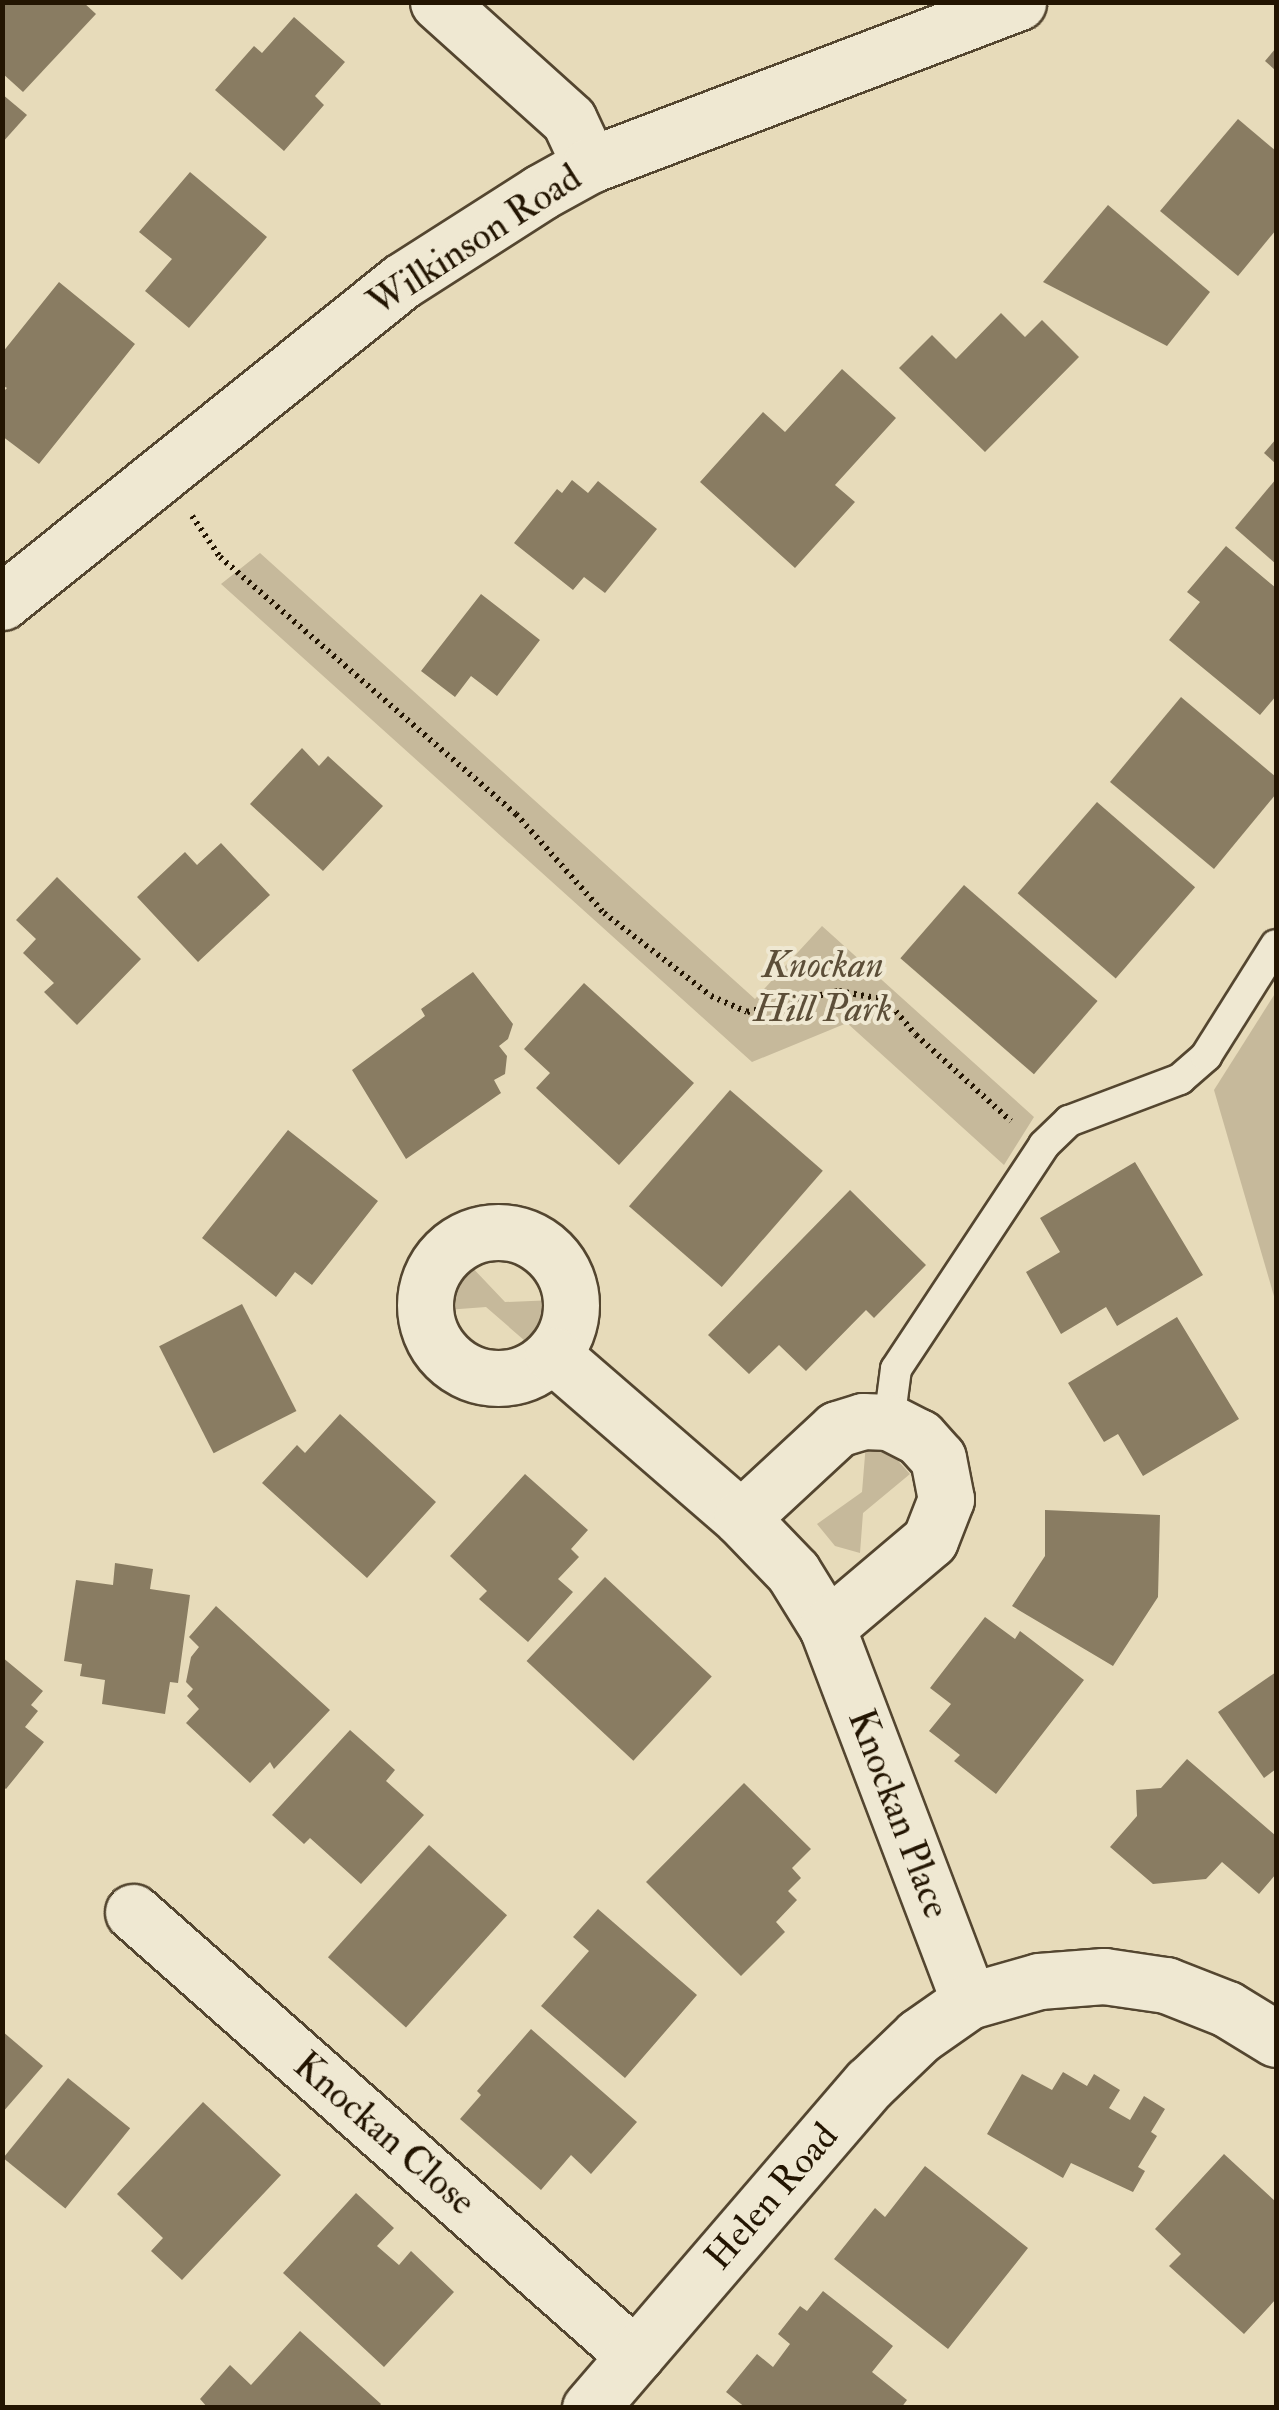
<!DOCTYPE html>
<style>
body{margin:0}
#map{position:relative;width:1279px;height:2410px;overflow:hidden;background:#e7dbba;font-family:"IM FELL Double Pica",serif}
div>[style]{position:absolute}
.green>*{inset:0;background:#c6b99b}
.building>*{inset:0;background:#897c62;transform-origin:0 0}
.path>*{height:6px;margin-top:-3px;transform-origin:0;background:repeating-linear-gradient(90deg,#231502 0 2.5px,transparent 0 7.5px)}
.roads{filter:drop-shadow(2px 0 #544630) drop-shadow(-2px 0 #544630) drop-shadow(0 2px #544630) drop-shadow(0 -2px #544630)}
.service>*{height:30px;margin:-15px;padding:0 15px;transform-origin:15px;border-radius:15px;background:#efe8d2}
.minor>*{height:55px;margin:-27.5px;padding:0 27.5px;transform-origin:27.5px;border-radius:27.5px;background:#efe8d2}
.minor>.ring{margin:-27.5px;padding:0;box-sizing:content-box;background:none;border:55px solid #efe8d2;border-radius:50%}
span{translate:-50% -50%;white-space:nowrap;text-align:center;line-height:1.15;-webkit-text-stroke:8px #efe8d2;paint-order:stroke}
.street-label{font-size:38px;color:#231502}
.park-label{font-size:38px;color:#5c4e38;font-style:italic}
.frame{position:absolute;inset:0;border:5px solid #231502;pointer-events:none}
</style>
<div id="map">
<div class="green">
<div style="clip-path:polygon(260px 553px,755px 999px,822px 926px,1034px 1117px,1004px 1165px,847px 1023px,752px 1062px,221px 584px)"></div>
<div style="clip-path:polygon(1276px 992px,1276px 1303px,1214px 1090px)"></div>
<div style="clip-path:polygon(468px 1263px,505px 1302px,555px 1300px,549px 1325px,532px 1347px,486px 1307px,446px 1310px,449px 1284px)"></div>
<div style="clip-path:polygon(866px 1443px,891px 1453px,910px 1474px,863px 1513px,860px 1553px,835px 1546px,817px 1524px,862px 1492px)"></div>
</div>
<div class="building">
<div style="clip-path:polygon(2px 2px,83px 2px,96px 14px,23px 92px,2px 73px)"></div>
<div style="clip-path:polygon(294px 17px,345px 62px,315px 96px,324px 105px,284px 151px,215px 90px,254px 46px,262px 53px)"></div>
<div style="clip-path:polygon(1276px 48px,1276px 71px,1265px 61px)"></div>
<div style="clip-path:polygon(2px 94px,27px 115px,2px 143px)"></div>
<div style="clip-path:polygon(1238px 119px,1276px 151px,1276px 230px,1238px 276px,1160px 211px)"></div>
<div style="clip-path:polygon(190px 172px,267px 237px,189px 328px,145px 291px,172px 259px,139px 232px)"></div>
<div style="clip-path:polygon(1108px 205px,1210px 292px,1167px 346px,1043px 282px)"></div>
<div style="clip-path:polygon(59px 282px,135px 344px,39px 464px,2px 436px,2px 393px,7px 388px,2px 385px,2px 353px)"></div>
<div style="clip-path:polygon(1001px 313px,1025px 337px,1042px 320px,1079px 357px,985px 452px,899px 368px,932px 335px,956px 359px)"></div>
<div style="clip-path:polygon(842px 369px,896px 418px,835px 485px,855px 502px,795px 568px,700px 482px,763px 412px,785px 432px)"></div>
<div style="clip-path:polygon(1276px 439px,1276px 464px,1264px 453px)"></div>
<div style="clip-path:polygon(1276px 479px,1276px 564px,1235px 528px)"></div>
<div style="clip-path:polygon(572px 480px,588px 493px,598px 481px,657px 529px,605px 593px,584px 577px,573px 590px,514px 543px,557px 489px,562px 493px)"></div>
<div style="clip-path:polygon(1226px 546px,1276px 588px,1276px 696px,1260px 715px,1169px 640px,1200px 602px,1187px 592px)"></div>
<div style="clip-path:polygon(481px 594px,540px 640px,497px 696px,471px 676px,455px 697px,421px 671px)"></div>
<div style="clip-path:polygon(1181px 697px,1276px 777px,1276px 794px,1214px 869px,1110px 782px)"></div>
<div style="clip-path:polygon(302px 748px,319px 766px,328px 756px,383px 806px,323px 871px,250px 804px)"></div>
<div style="left:1097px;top:802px;width:130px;height:121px;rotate:41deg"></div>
<div style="clip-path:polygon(221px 843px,270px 895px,198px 962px,137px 897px,185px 852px,197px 865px)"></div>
<div style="clip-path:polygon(57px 877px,141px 959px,77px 1025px,44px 992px,54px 983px,23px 953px,36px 939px,16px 920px)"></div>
<div style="left:964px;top:885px;width:177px;height:97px;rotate:41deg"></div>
<div style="clip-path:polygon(473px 972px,513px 1024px,508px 1039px,499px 1046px,507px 1056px,505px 1074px,494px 1080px,501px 1093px,406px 1159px,352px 1070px,425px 1016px,421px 1009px)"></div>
<div style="clip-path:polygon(584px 983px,694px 1083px,619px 1165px,536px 1088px,550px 1073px,524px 1049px)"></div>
<div style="left:730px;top:1090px;width:123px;height:154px;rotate:41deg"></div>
<div style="clip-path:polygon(288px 1130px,378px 1201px,312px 1285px,295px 1272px,276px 1297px,202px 1238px)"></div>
<div style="clip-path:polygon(1135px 1162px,1203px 1275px,1117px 1326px,1106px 1307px,1061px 1334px,1026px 1272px,1060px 1252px,1040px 1218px)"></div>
<div style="clip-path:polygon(850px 1190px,926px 1265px,874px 1318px,866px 1310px,806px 1371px,779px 1345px,749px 1374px,708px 1335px)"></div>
<div style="left:242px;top:1304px;width:120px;height:93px;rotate:63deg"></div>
<div style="clip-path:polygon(1177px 1317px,1239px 1419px,1143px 1476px,1118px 1434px,1104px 1442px,1068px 1383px)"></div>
<div style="clip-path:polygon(340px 1414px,436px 1502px,367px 1578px,262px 1483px,297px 1445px,305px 1453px)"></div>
<div style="clip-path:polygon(525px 1474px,588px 1530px,571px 1549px,579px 1557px,558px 1579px,573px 1592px,528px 1642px,479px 1599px,487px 1591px,450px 1556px)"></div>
<div style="clip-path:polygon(1045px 1510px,1160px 1515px,1158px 1597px,1113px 1666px,1012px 1606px,1045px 1556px)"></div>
<div style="clip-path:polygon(115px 1563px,153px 1569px,150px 1589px,190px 1595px,178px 1683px,170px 1682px,165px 1714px,102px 1704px,105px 1680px,80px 1676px,82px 1664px,64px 1661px,76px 1580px,113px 1585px)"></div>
<div style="left:605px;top:1577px;width:146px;height:115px;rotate:43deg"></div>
<div style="clip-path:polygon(216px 1606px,330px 1710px,274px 1769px,270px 1762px,250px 1783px,186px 1723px,199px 1709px,187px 1696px,193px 1689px,186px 1682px,191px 1657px,199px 1647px,189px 1637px)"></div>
<div style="clip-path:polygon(985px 1617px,1015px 1639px,1020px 1631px,1084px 1680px,996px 1794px,954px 1761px,960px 1755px,929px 1731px,951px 1704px,930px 1688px)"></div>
<div style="clip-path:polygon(2px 1657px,43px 1691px,31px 1705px,38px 1711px,25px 1727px,44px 1742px,6px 1789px,2px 1786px)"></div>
<div style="clip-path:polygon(1276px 1672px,1276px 1769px,1264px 1778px,1218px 1712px)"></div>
<div style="clip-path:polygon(350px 1730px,395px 1770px,386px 1781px,424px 1815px,361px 1884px,310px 1838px,304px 1844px,272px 1815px)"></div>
<div style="clip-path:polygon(1187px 1759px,1276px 1836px,1276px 1874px,1259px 1894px,1222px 1862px,1206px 1879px,1153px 1884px,1110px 1847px,1137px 1816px,1136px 1790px,1161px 1788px)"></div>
<div style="clip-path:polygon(744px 1783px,811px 1849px,792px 1868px,801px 1878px,788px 1891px,797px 1900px,776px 1922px,785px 1932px,741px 1976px,646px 1882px)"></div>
<div style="left:429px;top:1845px;width:105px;height:151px;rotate:42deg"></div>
<div style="clip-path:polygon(598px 1909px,697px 1995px,625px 2078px,541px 2006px,589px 1951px,573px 1937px)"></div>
<div style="clip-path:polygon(531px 2029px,637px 2122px,591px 2174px,571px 2155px,541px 2190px,460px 2119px,481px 2095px,477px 2091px)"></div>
<div style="clip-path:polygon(2px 2031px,43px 2066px,2px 2113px)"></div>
<div style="clip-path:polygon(1063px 2072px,1087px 2086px,1094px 2074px,1120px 2090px,1109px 2108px,1130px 2120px,1144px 2096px,1165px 2109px,1151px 2132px,1157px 2136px,1138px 2167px,1145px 2171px,1133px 2192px,1071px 2163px,1063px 2178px,987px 2134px,1022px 2074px,1052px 2090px)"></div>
<div style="left:68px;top:2078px;width:80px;height:103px;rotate:39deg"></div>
<div style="clip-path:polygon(203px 2102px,281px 2175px,182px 2280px,151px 2251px,163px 2238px,117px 2194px)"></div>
<div style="clip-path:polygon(1224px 2154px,1276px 2202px,1276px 2299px,1244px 2334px,1169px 2266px,1181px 2254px,1155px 2229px)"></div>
<div style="clip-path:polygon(925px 2166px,1028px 2248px,948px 2349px,834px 2259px,875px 2208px,885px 2217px)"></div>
<div style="clip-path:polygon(356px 2193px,394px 2228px,377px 2246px,399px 2265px,411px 2251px,454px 2292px,384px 2367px,283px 2273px)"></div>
<div style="clip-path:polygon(823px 2291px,893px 2346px,872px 2372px,907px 2400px,901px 2408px,746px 2408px,726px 2392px,757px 2354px,773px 2367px,790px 2344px,778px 2334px,800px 2306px,807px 2311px)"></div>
<div style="clip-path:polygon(300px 2331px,381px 2404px,378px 2408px,208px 2408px,200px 2399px,230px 2365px,251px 2385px)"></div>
</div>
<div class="path">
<div style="left:192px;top:516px;width:50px;rotate:55.7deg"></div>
<div style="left:220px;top:557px;width:392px;rotate:41deg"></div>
<div style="left:516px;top:814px;width:132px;rotate:48.4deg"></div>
<div style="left:604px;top:913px;width:135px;rotate:37.8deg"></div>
<div style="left:711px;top:996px;width:39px;rotate:24deg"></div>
<div style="left:747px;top:1012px;width:94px;rotate:-12.9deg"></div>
<div style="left:839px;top:991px;width:48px;rotate:10.8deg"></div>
<div style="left:886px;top:1000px;width:46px;rotate:49.4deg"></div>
<div style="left:916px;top:1035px;width:128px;rotate:42.2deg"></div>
</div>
<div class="roads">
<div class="service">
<div style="left:889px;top:1422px;width:53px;rotate:-82.5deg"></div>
<div style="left:896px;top:1369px;width:268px;rotate:-56.5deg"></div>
<div style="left:1044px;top:1145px;width:35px;rotate:-44deg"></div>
<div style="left:1069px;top:1121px;width:119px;rotate:-20.7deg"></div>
<div style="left:1180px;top:1079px;width:35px;rotate:-41deg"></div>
<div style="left:1206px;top:1056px;width:131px;rotate:-57.8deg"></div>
</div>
<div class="minor">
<div style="left:438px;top:2px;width:176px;rotate:42deg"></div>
<div style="left:569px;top:120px;width:50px;rotate:65deg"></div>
<div style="left:2px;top:602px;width:513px;rotate:-38.75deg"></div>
<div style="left:402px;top:281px;width:165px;rotate:-32.6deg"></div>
<div style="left:541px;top:192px;width:56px;rotate:-28.9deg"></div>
<div style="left:590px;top:165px;width:458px;rotate:-20.8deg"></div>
<div class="ring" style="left:425px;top:1232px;width:91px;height:91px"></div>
<div style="left:553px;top:1355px;width:249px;rotate:40.9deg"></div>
<div style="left:741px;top:1518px;width:75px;rotate:46.1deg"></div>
<div style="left:793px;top:1572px;width:65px;rotate:58.3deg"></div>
<div style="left:827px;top:1627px;width:400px;rotate:69.2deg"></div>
<div style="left:741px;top:1518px;width:131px;rotate:-42.8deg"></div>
<div style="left:837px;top:1429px;width:27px;rotate:-17deg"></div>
<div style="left:863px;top:1421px;width:26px;rotate:2deg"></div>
<div style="left:889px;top:1422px;width:34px;rotate:27deg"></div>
<div style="left:919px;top:1437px;width:28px;rotate:48deg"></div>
<div style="left:938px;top:1458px;width:42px;rotate:79deg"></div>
<div style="left:946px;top:1499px;width:44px;rotate:111.3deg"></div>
<div style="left:930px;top:1540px;width:135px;rotate:139.8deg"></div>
<div style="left:133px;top:1912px;width:670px;rotate:41.49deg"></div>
<div style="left:590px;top:2408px;width:428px;rotate:-49.3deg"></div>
<div style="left:869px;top:2084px;width:69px;rotate:-43.8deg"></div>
<div style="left:919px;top:2036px;width:61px;rotate:-35deg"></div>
<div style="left:969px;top:2001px;width:73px;rotate:-15.9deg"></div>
<div style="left:1039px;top:1981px;width:65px;rotate:-4.4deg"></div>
<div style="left:1104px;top:1976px;width:63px;rotate:8.3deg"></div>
<div style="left:1166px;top:1985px;width:66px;rotate:21.5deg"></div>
<div style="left:1227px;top:2009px;width:57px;rotate:31.5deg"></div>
</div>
</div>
<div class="street-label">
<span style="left:475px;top:241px;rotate:-33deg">Wilkinson Road</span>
<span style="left:898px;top:1814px;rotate:69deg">Knockan Place</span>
<span style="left:384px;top:2134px;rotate:41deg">Knockan Close</span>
<span style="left:772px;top:2197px;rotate:-49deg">Helen Road</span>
</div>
<div class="park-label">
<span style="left:823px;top:988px">Knockan<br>Hill Park</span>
</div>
<div class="frame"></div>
</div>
